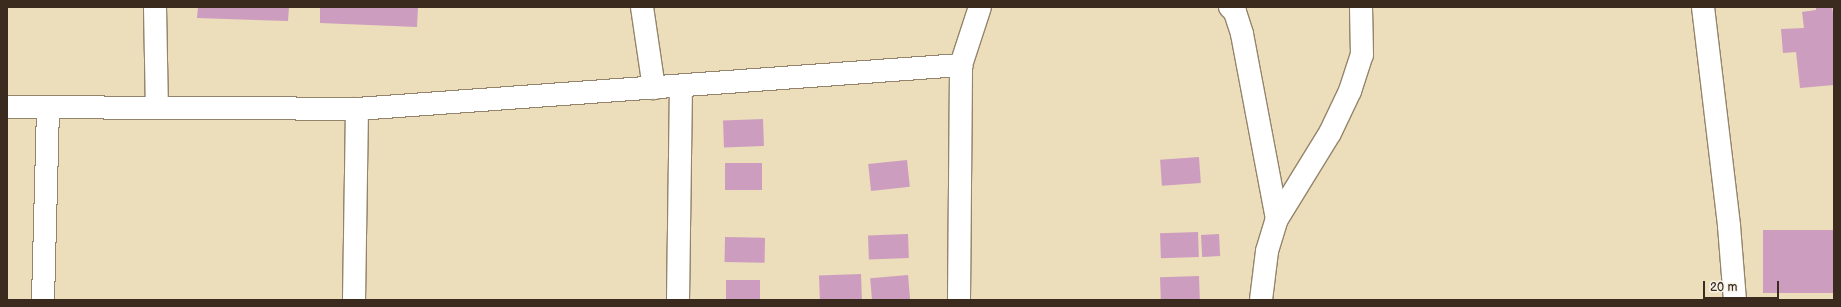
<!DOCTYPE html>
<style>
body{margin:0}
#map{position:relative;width:1841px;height:307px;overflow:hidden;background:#ecdeba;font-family:"Balsamiq Sans",sans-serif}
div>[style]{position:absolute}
.building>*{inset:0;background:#cc9dbf;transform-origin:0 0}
.roads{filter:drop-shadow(1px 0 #94846c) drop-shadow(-1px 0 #94846c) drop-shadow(0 1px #94846c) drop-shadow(0 -1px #94846c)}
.minor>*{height:22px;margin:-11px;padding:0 11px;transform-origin:11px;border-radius:11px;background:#fff}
span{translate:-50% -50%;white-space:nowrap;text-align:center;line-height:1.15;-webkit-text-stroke:3px #f7f3e8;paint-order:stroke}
.frame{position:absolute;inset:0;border:8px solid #3b2a1e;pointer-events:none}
.scale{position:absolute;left:1703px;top:281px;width:76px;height:18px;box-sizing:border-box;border:2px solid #3b2a1e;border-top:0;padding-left:5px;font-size:12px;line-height:14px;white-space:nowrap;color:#3b2a1e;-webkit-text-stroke:3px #f7f3e8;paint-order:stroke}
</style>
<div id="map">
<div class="building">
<div style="clip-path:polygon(198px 7px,289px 7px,288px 21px,197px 18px)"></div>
<div style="clip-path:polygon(320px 7px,418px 7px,417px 27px,320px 23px)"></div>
<div style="clip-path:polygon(1816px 7px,1832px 7px,1834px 19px,1834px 85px,1800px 88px,1796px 52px,1783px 53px,1781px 29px,1804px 28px,1802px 12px,1816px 10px)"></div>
<div style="left:763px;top:119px;width:27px;height:40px;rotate:88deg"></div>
<div style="left:1199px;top:157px;width:26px;height:39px;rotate:86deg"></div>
<div style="left:907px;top:160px;width:27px;height:39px;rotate:84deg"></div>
<div style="left:725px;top:163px;width:37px;height:27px"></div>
<div style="left:1834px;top:230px;width:63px;height:71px;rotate:90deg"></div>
<div style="left:1198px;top:232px;width:25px;height:38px;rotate:88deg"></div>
<div style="left:908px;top:234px;width:24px;height:40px;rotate:88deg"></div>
<div style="left:1219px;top:234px;width:22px;height:18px;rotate:87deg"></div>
<div style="left:725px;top:237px;width:40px;height:25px;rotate:1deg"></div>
<div style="left:861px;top:274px;width:26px;height:42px;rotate:88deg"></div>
<div style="left:908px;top:275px;width:25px;height:38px;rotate:85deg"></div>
<div style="left:1199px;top:276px;width:24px;height:39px;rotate:88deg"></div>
<div style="left:726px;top:280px;width:34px;height:20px"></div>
</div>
<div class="roads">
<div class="minor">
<div style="left:155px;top:7px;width:100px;rotate:88.9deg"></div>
<div style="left:642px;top:7px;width:82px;rotate:81.6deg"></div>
<div style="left:1230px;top:7px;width:7px;rotate:45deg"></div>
<div style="left:1235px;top:12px;width:23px;rotate:72deg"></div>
<div style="left:1242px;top:34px;width:188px;rotate:79.3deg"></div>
<div style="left:1703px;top:7px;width:221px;rotate:83.2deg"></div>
<div style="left:1729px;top:226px;width:74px;rotate:85.4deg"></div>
<div style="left:7px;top:107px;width:350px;rotate:0.3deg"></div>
<div style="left:357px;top:109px;width:606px;rotate:-4.17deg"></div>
<div style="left:43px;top:300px;width:192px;rotate:-88.5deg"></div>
<div style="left:354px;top:300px;width:191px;rotate:-89.1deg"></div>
<div style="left:678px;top:300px;width:214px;rotate:-89.2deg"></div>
<div style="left:959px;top:300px;width:235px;rotate:-89.5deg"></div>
<div style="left:961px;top:65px;width:61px;rotate:-71.9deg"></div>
<div style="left:1261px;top:300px;width:49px;rotate:-83deg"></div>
<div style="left:1267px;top:251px;width:34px;rotate:-73deg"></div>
<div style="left:1277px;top:219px;width:101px;rotate:-58.4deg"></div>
<div style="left:1330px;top:133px;width:47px;rotate:-64.5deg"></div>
<div style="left:1350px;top:91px;width:38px;rotate:-72deg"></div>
<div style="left:1362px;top:55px;width:48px;rotate:-91.2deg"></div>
</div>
</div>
<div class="frame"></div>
<div class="scale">20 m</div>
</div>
